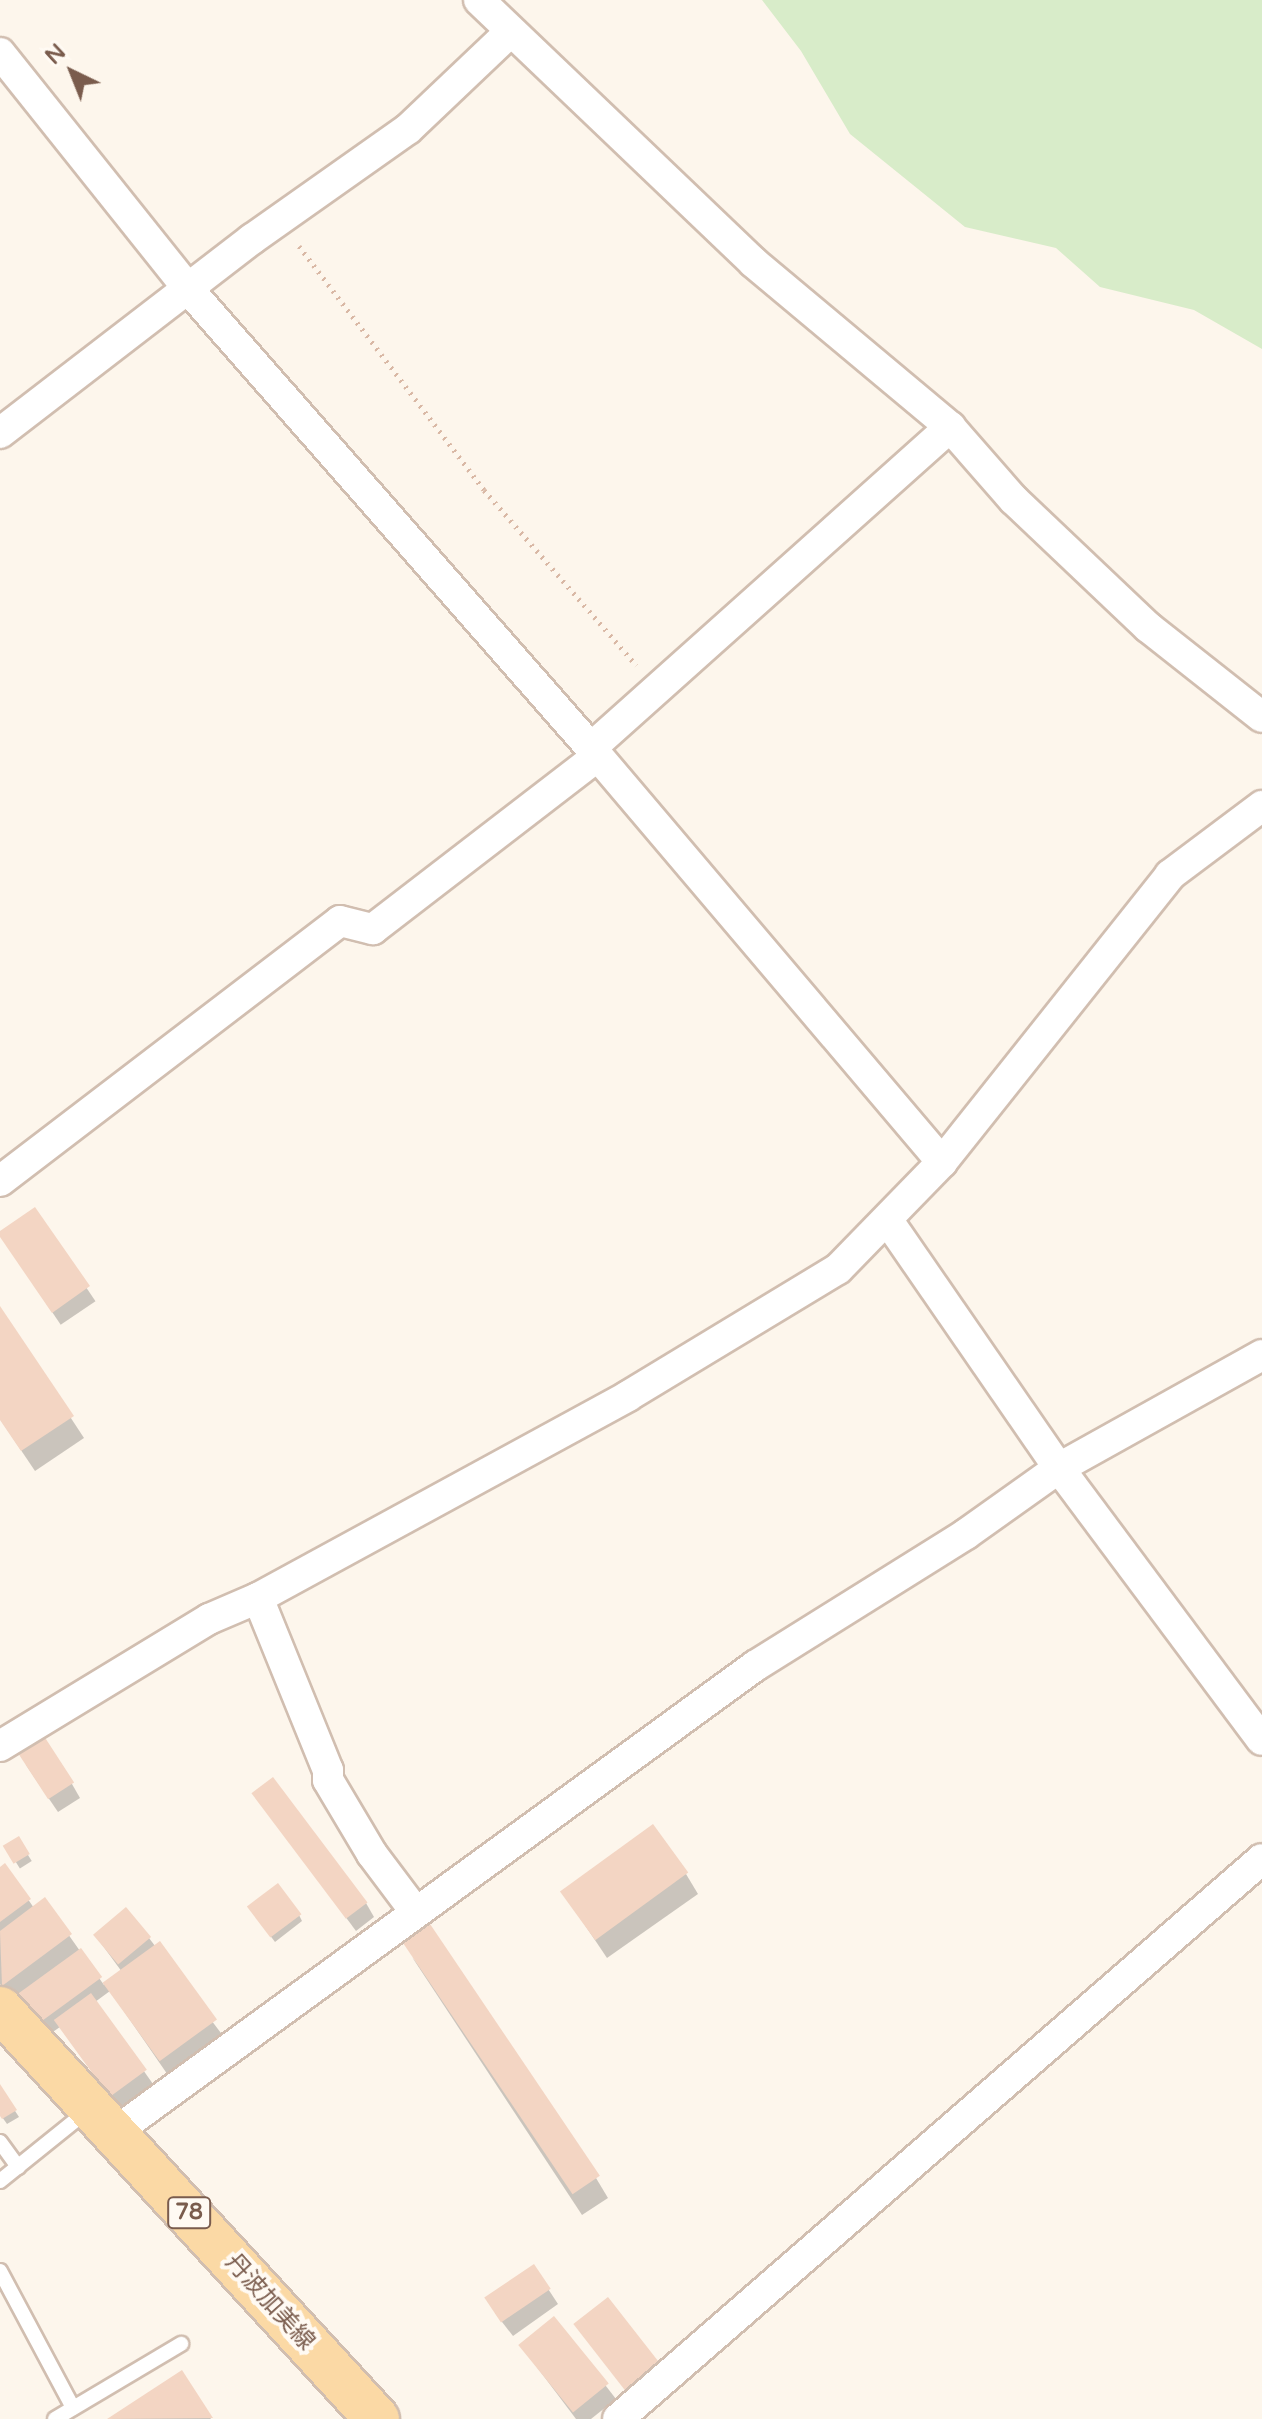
<!DOCTYPE html>
<meta charset="utf-8">
<style>
body{margin:0}
#map{position:relative;width:1262px;height:2419px;overflow:hidden;background:#fdf6ec;font-family:"Varela Round","Noto Sans JP",sans-serif}
div>[style]{position:absolute}
.green>*{inset:0;background:#d8ecc9}
.shadow>*{inset:0;background:#0003;transform-origin:0 0}
.building>*{inset:0;background:#f3d5c3;transform-origin:0 0}
.path>*{height:5px;margin-top:-2.5px;transform-origin:0;background:repeating-linear-gradient(90deg,#d9b8a5 0 2px,transparent 0 8px)}
.roads{filter:drop-shadow(2px 0 #d1beb0) drop-shadow(-2px 0 #d1beb0) drop-shadow(0 2px #d1beb0) drop-shadow(0 -2px #d1beb0)}
.service>*{height:14px;margin:-7px;padding:0 7px;transform-origin:7px;border-radius:7px;background:#fff}
.minor>*{height:30px;margin:-15px;padding:0 15px;transform-origin:15px;border-radius:15px;background:#fff}
.primary>*{height:44px;margin:-22px;padding:0 22px;transform-origin:22px;border-radius:22px;background:#fbd9a5}
span{translate:-50% -50%;white-space:nowrap;text-align:center;line-height:1.15;-webkit-text-stroke:8px #fffaf3;paint-order:stroke}
.shield-label span{padding:2px 6px;background:#fffaf3;border:2px solid;border-radius:6px;-webkit-text-stroke-width:0}
.shield-label{font-size:22px;color:#7a5c4d;font-weight:700}
.street-label{font-size:24px;color:#7a5c4d}
.north{position:absolute;left:32px;top:32px;width:80px;height:80px;-webkit-text-stroke:6px #fffaf3;paint-order:stroke;rotate:317deg;font-size:22px;font-weight:700;line-height:32px;text-align:center;color:#7a5c4d}
.north::after{content:'';display:block;margin:auto;width:28px;height:36px;background:#7a5c4d;clip-path:polygon(50% 0,100% 100%,50% 72%,0 100%)}
</style>
<div id="map">
<div class="green">
<div style="clip-path:polygon(762px 0,1262px 0,1262px 349px,1194px 310px,1100px 287px,1056px 248px,965px 227px,850px 134px,801px 51px)"></div>
</div>
<div class="shadow">
<div style="left:34px;top:1210px;width:110px;height:42px;rotate:56deg"></div>
<div style="clip-path:polygon(0 1310px,84px 1438px,35px 1471px,0 1419px)"></div>
<div style="clip-path:polygon(26px 1765px,72px 1784px,80px 1798px,58px 1812px)"></div>
<div style="clip-path:polygon(254px 1794px,366px 1903px,374px 1917px,356px 1931px)"></div>
<div style="left:18px;top:1839px;width:26px;height:14px;rotate:58deg"></div>
<div style="clip-path:polygon(5px 1866px,34px 1908px,44px 1900px,104px 1985px,122px 1972px,95px 1935px,149px 1938px,227px 2041px,172px 2081px,110px 1991px,95px 2002px,153px 2084px,120px 2110px,60px 2027px,47px 2036px,0 1984px,0 1869px)"></div>
<div style="clip-path:polygon(686px 1874px,698px 1894px,607px 1958px,562px 1891px)"></div>
<div style="clip-path:polygon(253px 1913px,299px 1915px,302px 1921px,275px 1942px)"></div>
<div style="clip-path:polygon(412px 1957px,596px 2178px,608px 2198px,582px 2215px)"></div>
<div style="clip-path:polygon(0 2088px,19px 2117px,7px 2124px,0 2114px)"></div>
<div style="clip-path:polygon(533px 2266px,558px 2304px,513px 2336px,495px 2313px)"></div>
<div style="clip-path:polygon(554px 2319px,616px 2399px,591px 2419px,576px 2419px,521px 2346px)"></div>
<div style="clip-path:polygon(182px 2373px,211px 2419px,111px 2419px)"></div>
</div>
<div class="building">
<div style="clip-path:polygon(35px 1207px,90px 1286px,52px 1313px,0 1237px,0 1231px)"></div>
<div style="clip-path:polygon(0 1306px,74px 1416px,21px 1451px,0 1420px)"></div>
<div style="left:42px;top:1733px;width:59px;height:31px;rotate:57deg"></div>
<div style="left:273px;top:1777px;width:157px;height:27px;rotate:53deg"></div>
<div style="left:653px;top:1824px;width:60px;height:115px;rotate:54deg"></div>
<div style="left:19px;top:1836px;width:21px;height:19px;rotate:59deg"></div>
<div style="clip-path:polygon(5px 1863px,31px 1899px,0 1922px,0 1867px)"></div>
<div style="left:278px;top:1883px;width:39px;height:39px;rotate:53deg"></div>
<div style="clip-path:polygon(45px 1897px,72px 1934px,2px 1986px,0 1931px)"></div>
<div style="left:126px;top:1907px;width:39px;height:43px;rotate:50deg"></div>
<div style="left:426px;top:1918px;width:311px;height:33px;rotate:56deg"></div>
<div style="left:160px;top:1941px;width:97px;height:71px;rotate:54deg"></div>
<div style="left:81px;top:1948px;width:36px;height:80px;rotate:54deg"></div>
<div style="left:91px;top:1993px;width:95px;height:46px;rotate:54deg"></div>
<div style="clip-path:polygon(0 2084px,17px 2110px,2px 2119px,0 2116px)"></div>
<div style="left:534px;top:2264px;width:30px;height:60px;rotate:56deg"></div>
<div style="left:608px;top:2297px;width:87px;height:44px;rotate:52deg"></div>
<div style="left:554px;top:2316px;width:87px;height:46px;rotate:51deg"></div>
<div style="clip-path:polygon(182px 2370px,213px 2418px,107px 2419px)"></div>
</div>
<div class="path">
<div style="left:299px;top:246px;width:306px;rotate:52.8deg"></div>
<div style="left:484px;top:490px;width:232px;rotate:49deg"></div>
</div>
<div class="roads">
<div class="service">
<div style="left:0;top:2142px;width:31px;rotate:54deg"></div>
<div style="left:0;top:2181px;width:112px;rotate:-38.8deg"></div>
<div style="left:0;top:2271px;width:155px;rotate:61.9deg"></div>
<div style="left:55px;top:2419px;width:147px;rotate:-30.8deg"></div>
</div>
<div class="minor">
<div style="left:479px;top:0;width:379px;rotate:43.7deg"></div>
<div style="left:753px;top:262px;width:257px;rotate:39.9deg"></div>
<div style="left:950px;top:427px;width:97px;rotate:48.8deg"></div>
<div style="left:1014px;top:500px;width:185px;rotate:43.5deg"></div>
<div style="left:1148px;top:627px;width:145px;rotate:38.3deg"></div>
<div style="left:0;top:53px;width:305px;rotate:51.4deg"></div>
<div style="left:190px;top:291px;width:608px;rotate:48.73deg"></div>
<div style="left:591px;top:748px;width:543px;rotate:49.71deg"></div>
<div style="left:0;top:433px;width:318px;rotate:-37.6deg"></div>
<div style="left:252px;top:239px;width:191px;rotate:-35.2deg"></div>
<div style="left:408px;top:129px;width:139px;rotate:-43.5deg"></div>
<div style="left:591px;top:748px;width:482px;rotate:-41.8deg"></div>
<div style="left:0;top:1181px;width:428px;rotate:-37.4deg"></div>
<div style="left:340px;top:921px;width:34px;rotate:14deg"></div>
<div style="left:373px;top:929px;width:282px;rotate:-37.6deg"></div>
<div style="left:889px;top:1222px;width:299px;rotate:55.4deg"></div>
<div style="left:1059px;top:1468px;width:339px;rotate:53.3deg"></div>
<div style="left:258px;top:1598px;width:186px;rotate:67.9deg"></div>
<div style="left:328px;top:1770px;width:10px;rotate:90deg"></div>
<div style="left:328px;top:1780px;width:86px;rotate:59.3deg"></div>
<div style="left:372px;top:1854px;width:70px;rotate:53.1deg"></div>
<div style="left:0;top:1746px;width:245px;rotate:-31.3deg"></div>
<div style="left:209px;top:1619px;width:53px;rotate:-23.2deg"></div>
<div style="left:258px;top:1598px;width:422px;rotate:-28.6deg"></div>
<div style="left:628px;top:1396px;width:245px;rotate:-31.2deg"></div>
<div style="left:838px;top:1269px;width:149px;rotate:-45.8deg"></div>
<div style="left:942px;top:1162px;width:367px;rotate:-51.5deg"></div>
<div style="left:1170px;top:875px;width:115px;rotate:-36.9deg"></div>
<div style="left:115px;top:2132px;width:792px;rotate:-36.06deg"></div>
<div style="left:755px;top:1666px;width:249px;rotate:-32deg"></div>
<div style="left:966px;top:1534px;width:114px;rotate:-35.4deg"></div>
<div style="left:1059px;top:1468px;width:232px;rotate:-29.1deg"></div>
<div style="left:618px;top:2419px;width:853px;rotate:-41.01deg"></div>
</div>
<div class="primary">
<div style="left:0;top:2009px;width:557px;rotate:47.4deg"></div>
</div>
</div>
<div class="shield-label">
<span style="left:189px;top:2213px">78</span>
</div>
<div class="street-label">
<span style="left:270px;top:2302px;rotate:48deg">丹波加美線</span>
</div>
<div class="north">N</div>
</div>
